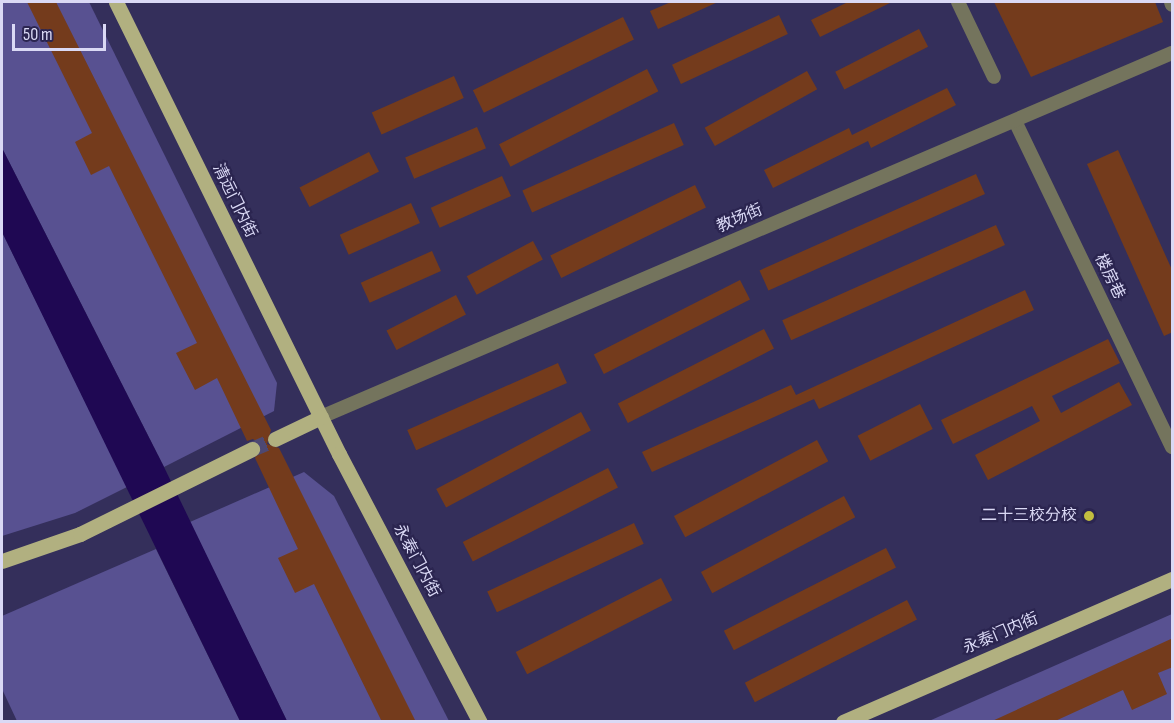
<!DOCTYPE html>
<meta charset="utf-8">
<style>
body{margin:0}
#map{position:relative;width:1174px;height:723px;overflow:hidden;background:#342f5b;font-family:"Sofia Sans Condensed","Noto Sans SC",sans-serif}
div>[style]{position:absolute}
.green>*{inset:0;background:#585191}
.water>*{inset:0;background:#1f0853}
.building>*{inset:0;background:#743b1c;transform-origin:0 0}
.major-tunnel>*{height:15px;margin-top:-7.5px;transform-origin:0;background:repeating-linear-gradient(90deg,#4d4872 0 15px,transparent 0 23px)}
.minor>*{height:14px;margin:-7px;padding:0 7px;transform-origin:7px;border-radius:7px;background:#74745d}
.major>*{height:15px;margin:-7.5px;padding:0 7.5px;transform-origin:7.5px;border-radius:7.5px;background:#b1b080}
.dots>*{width:16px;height:16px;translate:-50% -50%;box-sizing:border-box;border:3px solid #2b2550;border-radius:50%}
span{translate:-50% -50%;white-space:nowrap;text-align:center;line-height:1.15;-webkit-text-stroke:4.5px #2b2550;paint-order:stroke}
.street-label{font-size:16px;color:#dad9f5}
.poi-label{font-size:16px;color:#dad9f5}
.right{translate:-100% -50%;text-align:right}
.frame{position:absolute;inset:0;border:3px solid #dad9f5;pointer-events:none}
.scale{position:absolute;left:12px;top:24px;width:94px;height:27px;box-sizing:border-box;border:3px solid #dad9f5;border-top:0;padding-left:8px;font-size:18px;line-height:21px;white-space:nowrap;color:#dad9f5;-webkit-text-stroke:4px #2b2550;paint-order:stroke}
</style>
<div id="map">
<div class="green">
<div style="clip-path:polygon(2px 2px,89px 2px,277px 383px,274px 411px,164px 467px,2px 148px)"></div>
<div style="clip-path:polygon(2px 232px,127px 487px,75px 513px,2px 536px)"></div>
<div style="clip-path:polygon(304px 472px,334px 496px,449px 721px,287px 721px,190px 522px)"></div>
<div style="clip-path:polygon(156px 549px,240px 721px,17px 721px,2px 689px,2px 616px)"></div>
<div style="clip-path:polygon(1172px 614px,1172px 721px,929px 721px)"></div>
</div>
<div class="water">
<div style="clip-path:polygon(2px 148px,164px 467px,287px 721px,240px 721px,2px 232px)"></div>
</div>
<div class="building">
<div style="clip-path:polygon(27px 2px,56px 2px,271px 430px,267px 444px,279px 448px,416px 722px,382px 722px,314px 584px,295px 593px,278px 558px,298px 549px,255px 458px,261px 445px,253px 439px,247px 441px,217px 378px,195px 390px,176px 353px,197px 343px,109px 166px,91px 175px,75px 142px,92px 133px)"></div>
<div style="clip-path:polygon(671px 2px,718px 2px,658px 29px,650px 11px)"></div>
<div style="clip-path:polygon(848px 2px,892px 2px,820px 37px,811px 20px)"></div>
<div style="clip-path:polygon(994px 2px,1155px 2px,1163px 22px,1031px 77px)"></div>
<div style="left:779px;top:15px;width:21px;height:118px;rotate:65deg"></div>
<div style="left:623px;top:17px;width:25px;height:167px;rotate:64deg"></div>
<div style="left:919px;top:29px;width:20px;height:94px;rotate:63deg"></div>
<div style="left:647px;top:69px;width:25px;height:166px;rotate:63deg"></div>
<div style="left:807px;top:71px;width:21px;height:117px;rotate:61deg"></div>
<div style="left:454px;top:76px;width:24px;height:90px;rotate:66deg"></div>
<div style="clip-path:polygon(947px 88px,956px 105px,871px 148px,868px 141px,773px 188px,764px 170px,849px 128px,852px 135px)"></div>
<div style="left:674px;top:123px;width:24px;height:166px;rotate:66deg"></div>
<div style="left:477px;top:127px;width:23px;height:78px;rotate:67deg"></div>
<div style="clip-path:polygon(1118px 150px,1173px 272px,1173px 332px,1164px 336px,1087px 164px)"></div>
<div style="left:369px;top:152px;width:22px;height:78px;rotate:63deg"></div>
<div style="left:976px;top:174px;width:22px;height:237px;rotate:66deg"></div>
<div style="left:502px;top:176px;width:22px;height:78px;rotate:66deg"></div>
<div style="left:695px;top:185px;width:25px;height:161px;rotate:64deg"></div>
<div style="left:411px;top:203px;width:22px;height:78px;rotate:66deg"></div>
<div style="left:996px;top:225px;width:22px;height:234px;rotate:66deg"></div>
<div style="left:533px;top:241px;width:21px;height:75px;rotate:62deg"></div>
<div style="left:432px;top:251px;width:22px;height:78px;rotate:66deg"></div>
<div style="left:740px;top:280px;width:22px;height:164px;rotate:63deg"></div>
<div style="clip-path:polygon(1025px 290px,1034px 310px,819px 409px,814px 399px,652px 472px,642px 452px,791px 385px,796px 395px)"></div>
<div style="left:456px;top:295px;width:22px;height:78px;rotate:63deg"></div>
<div style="left:764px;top:329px;width:22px;height:164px;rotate:63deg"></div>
<div style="clip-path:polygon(1108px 339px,1120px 363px,1052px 396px,1061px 413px,1119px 382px,1132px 405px,988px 480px,975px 455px,1040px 421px,1032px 406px,953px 444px,941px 420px)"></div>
<div style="left:558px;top:363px;width:22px;height:165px;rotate:66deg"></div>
<div style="left:920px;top:404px;width:28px;height:70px;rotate:63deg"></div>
<div style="left:581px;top:412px;width:21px;height:164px;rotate:62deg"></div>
<div style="left:817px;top:440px;width:24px;height:162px;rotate:62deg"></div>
<div style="left:608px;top:468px;width:22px;height:163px;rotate:63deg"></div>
<div style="left:844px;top:496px;width:24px;height:162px;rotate:62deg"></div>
<div style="left:634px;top:523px;width:23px;height:162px;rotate:65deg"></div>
<div style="left:886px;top:548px;width:22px;height:182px;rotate:63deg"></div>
<div style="left:661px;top:578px;width:25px;height:163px;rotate:63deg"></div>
<div style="left:907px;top:600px;width:22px;height:182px;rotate:63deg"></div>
<div style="clip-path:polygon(1173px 638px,1173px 667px,1158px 673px,1167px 694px,1132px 710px,1123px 690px,1053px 722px,990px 722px)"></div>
</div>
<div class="major-tunnel">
<div style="left:252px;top:449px;width:25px;rotate:-23deg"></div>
</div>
<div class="minor">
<div style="left:958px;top:2px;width:83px;rotate:64.4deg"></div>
<div style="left:1171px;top:2px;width:3px;rotate:72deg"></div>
<div style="left:1015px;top:121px;width:362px;rotate:64.3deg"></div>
<div style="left:321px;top:417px;width:926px;rotate:-23.16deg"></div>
</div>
<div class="major">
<div style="left:116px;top:2px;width:504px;rotate:63.74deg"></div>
<div style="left:339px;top:454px;width:303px;rotate:62.3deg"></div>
<div style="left:275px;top:439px;width:51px;rotate:-25.6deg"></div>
<div style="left:2px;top:561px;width:83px;rotate:-19.1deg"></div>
<div style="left:80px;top:534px;width:192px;rotate:-26.3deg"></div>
<div style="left:843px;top:722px;width:359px;rotate:-23.5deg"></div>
</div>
<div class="dots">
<div style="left:1089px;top:516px;background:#c2bd3f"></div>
</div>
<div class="street-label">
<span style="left:234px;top:201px;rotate:64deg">清远门内街</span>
<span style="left:740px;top:219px;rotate:-23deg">教场街</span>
<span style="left:1109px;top:277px;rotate:64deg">楼房巷</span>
<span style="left:416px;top:561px;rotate:62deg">永泰门内街</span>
<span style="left:1001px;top:634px;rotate:-23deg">永泰门内街</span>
</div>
<div class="poi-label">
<span class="right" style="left:1077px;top:516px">二十三校分校</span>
</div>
<div class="frame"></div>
<div class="scale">50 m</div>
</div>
